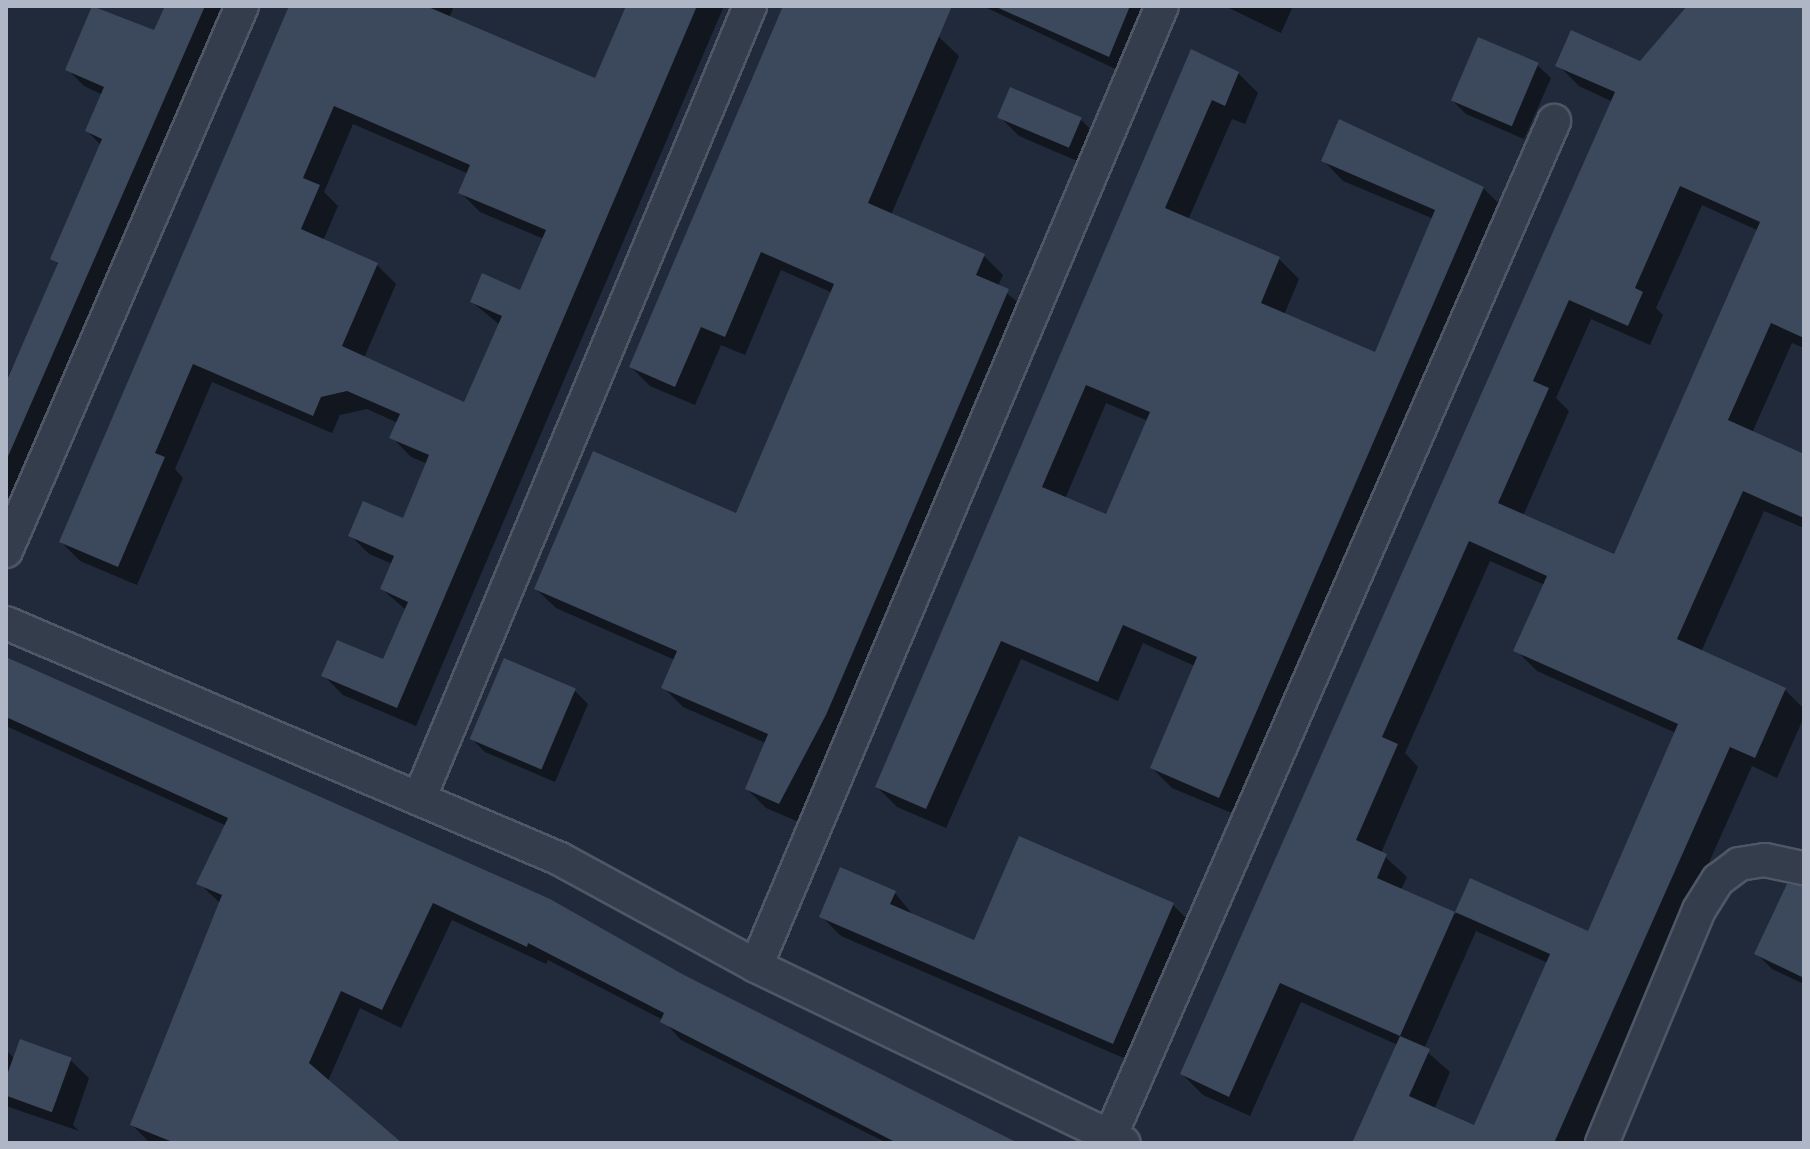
<!DOCTYPE html>
<style>
body{margin:0}
#map{position:relative;width:1810px;height:1149px;overflow:hidden;background:#202a3b;font-family:Raleway,sans-serif}
div>[style]{position:absolute}
.shadow>*{inset:0;background:#0007}
.building>*{inset:0;background:#3c485b;transform-origin:0 0}
.roads{filter:drop-shadow(2px 0 #4f5766) drop-shadow(-2px 0 #4f5766) drop-shadow(0 2px #4f5766) drop-shadow(0 -2px #4f5766)}
.street>*{height:32px;margin:-16px;padding:0 16px;transform-origin:16px;border-radius:16px;background:#343d4b}
span{translate:-50% -50%;white-space:nowrap;text-align:center;line-height:1.15;-webkit-text-stroke:6px #192230;paint-order:stroke}
.frame{position:absolute;inset:0;border:8px solid #afb7c7;pointer-events:none}
</style>
<div id="map">
<div class="shadow">
<div style="clip-path:polygon(167px 6px,229px 6px,6px 517px,6px 380px,59px 266px,52px 258px,101px 145px,87px 131px,103px 95px,84px 86px,67px 69px,94px 7px,155px 33px)"></div>
<div style="clip-path:polygon(evenodd,291px 6px,454px 6px,449px 18px,596px 81px,628px 6px,724px 6px,416px 726px,343px 695px,324px 676px,384px 662px,406px 610px,382px 589px,393px 564px,369px 554px,350px 535px,404px 521px,428px 464px,411px 457px,392px 437px,398px 423px,367px 409px,340px 415px,332px 433px,212px 382px,175px 469px,183px 478px,137px 585px,80px 561px,61px 542px,291px 6px,353px 124px,469px 174px,461px 193px,480px 212px,544px 239px,522px 292px,472px 302px,500px 325px,466px 405px,364px 358px,396px 284px,377px 265px,323px 241px,338px 206px,324px 192px,353px 124px)"></div>
<div style="clip-path:polygon(785px 6px,876px 6px,939px 37px,959px 56px,891px 215px,984px 256px,1003px 275px,998px 286px,1027px 310px,845px 735px,799px 822px,766px 808px,747px 789px,766px 743px,683px 707px,664px 688px,675px 660px,556px 608px,536px 589px,737px 516px,833px 293px,781px 270px,745px 355px,721px 345px,695px 405px,650px 386px,631px 367px)"></div>
<div style="clip-path:polygon(983px 6px,1158px 6px,1128px 75px)"></div>
<div style="clip-path:polygon(1225px 6px,1293px 6px,1281px 33px)"></div>
<div style="clip-path:polygon(evenodd,1689px 6px,1804px 6px,1804px 348px,1792px 343px,1752px 433px,1804px 456px,1804px 528px,1764px 511px,1701px 652px,1785px 690px,1804px 709px,1804px 717px,1777px 778px,1752px 766px,1584px 1143px,1354px 1143px,1398px 1045px,1301px 1002px,1250px 1116px,1203px 1095px,1182px 1074px,1613px 102px,1579px 86px,1558px 65px,1740px 108px,1689px 6px,1702px 205px,1759px 231px,1615px 557px,1523px 516px,1569px 411px,1556px 398px,1591px 319px,1650px 345px,1663px 315px,1656px 308px,1702px 205px,1689px 6px,1490px 561px,1545px 585px,1516px 650px,1537px 671px,1676px 733px,1589px 934px,1471px 881px,1456px 914px,1401px 890px,1407px 877px,1381px 853px,1418px 767px,1405px 753px,1490px 561px,1689px 6px,1476px 931px,1548px 963px,1475px 1128px,1434px 1110px,1450px 1072px,1424px 1049px,1476px 931px)"></div>
<div style="clip-path:polygon(evenodd,1192px 52px,1238px 73px,1258px 93px,1245px 124px,1232px 119px,1188px 220px,1279px 259px,1299px 279px,1284px 315px,1376px 354px,1434px 219px,1343px 181px,1324px 161px,1483px 188px,1503px 208px,1239px 816px,1172px 788px,1152px 768px,1195px 666px,1143px 643px,1118px 701px,1021px 659px,946px 828px,897px 807px,877px 787px,1192px 52px,1106px 403px,1148px 421px,1107px 517px,1065px 499px,1106px 403px)"></div>
<div style="clip-path:polygon(1537px 65px,1551px 78px,1524px 139px,1466px 114px,1453px 101px)"></div>
<div style="clip-path:polygon(999px 116px,1081px 120px,1101px 139px,1089px 166px,1019px 136px)"></div>
<div style="clip-path:polygon(6px 658px,683px 977px,1016px 1143px,887px 1143px,681px 1040px,663px 1020px,548px 960px,546px 964px,452px 920px,401px 1028px,360px 1008px,328px 1081px,324px 1143px,150px 1143px,132px 1125px,220px 903px,199px 883px,227px 826px,6px 726px)"></div>
<div style="clip-path:polygon(575px 691px,588px 704px,555px 782px,485px 752px,472px 739px)"></div>
<div style="clip-path:polygon(894px 892px,913px 915px,975px 942px,1172px 904px,1192px 924px,1133px 1062px,841px 936px,821px 916px)"></div>
<div style="clip-path:polygon(1804px 900px,1804px 984px,1772px 969px,1757px 954px)"></div>
<div style="clip-path:polygon(21px 1042px,70px 1060px,89px 1078px,73px 1125px,79px 1131px,6px 1106px,6px 1050px,15px 1059px)"></div>
</div>
<div class="building">
<div style="clip-path:polygon(92px 6px,154px 30px,165px 6px,205px 6px,6px 461px,6px 382px,58px 263px,50px 259px,102px 139px,85px 131px,104px 87px,65px 70px)"></div>
<div style="clip-path:polygon(evenodd,289px 6px,426px 6px,595px 78px,626px 6px,697px 6px,397px 708px,321px 676px,337px 640px,383px 659px,408px 602px,380px 589px,394px 556px,348px 536px,363px 501px,403px 518px,429px 455px,389px 438px,400px 414px,347px 391px,321px 397px,313px 416px,193px 364px,155px 453px,165px 457px,118px 567px,59px 542px,289px 6px,334px 106px,470px 165px,458px 193px,546px 230px,520px 290px,482px 273px,470px 302px,502px 316px,464px 402px,342px 346px,378px 263px,301px 229px,320px 185px,303px 178px,334px 106px)"></div>
<div style="clip-path:polygon(783px 6px,952px 6px,868px 203px,985px 254px,976px 275px,1009px 289px,826px 715px,779px 804px,745px 789px,768px 734px,661px 688px,677px 651px,534px 589px,593px 451px,736px 513px,834px 284px,761px 252px,725px 337px,701px 327px,675px 387px,629px 367px)"></div>
<div style="clip-path:polygon(994px 6px,1130px 6px,1109px 57px)"></div>
<div style="clip-path:polygon(evenodd,1687px 6px,1804px 6px,1804px 338px,1771px 323px,1728px 420px,1804px 454px,1804px 518px,1743px 491px,1677px 639px,1786px 688px,1755px 758px,1730px 747px,1554px 1143px,1352px 1143px,1400px 1036px,1280px 983px,1229px 1097px,1180px 1074px,1615px 92px,1555px 66px,1571px 30px,1640px 61px,1687px 6px,1680px 186px,1760px 222px,1614px 554px,1498px 503px,1549px 388px,1533px 381px,1569px 300px,1628px 326px,1643px 292px,1635px 288px,1680px 186px,1687px 6px,1469px 541px,1547px 576px,1513px 651px,1678px 724px,1588px 931px,1470px 878px,1455px 912px,1377px 878px,1387px 854px,1356px 840px,1398px 744px,1382px 737px,1469px 541px,1687px 6px,1455px 912px,1550px 954px,1474px 1125px,1409px 1096px,1430px 1049px,1400px 1036px,1455px 912px)"></div>
<div style="left:1478px;top:37px;width:66px;height:69px;rotate:23deg"></div>
<div style="clip-path:polygon(evenodd,1191px 49px,1239px 72px,1225px 106px,1212px 100px,1165px 208px,1280px 257px,1261px 303px,1375px 352px,1435px 210px,1321px 161px,1339px 119px,1484px 187px,1219px 798px,1150px 768px,1197px 657px,1123px 625px,1098px 682px,1001px 641px,926px 809px,875px 787px,1191px 49px,1086px 385px,1150px 412px,1106px 514px,1042px 487px,1086px 385px)"></div>
<div style="left:1010px;top:87px;width:78px;height:33px;rotate:23deg"></div>
<div style="clip-path:polygon(6px 657px,550px 899px,684px 975px,1018px 1143px,897px 1143px,660px 1022px,664px 1013px,528px 943px,527px 947px,433px 903px,382px 1010px,341px 991px,309px 1063px,402px 1143px,175px 1143px,130px 1125px,222px 895px,196px 884px,228px 818px,6px 717px)"></div>
<div style="left:504px;top:658px;width:78px;height:88px;rotate:23deg"></div>
<div style="clip-path:polygon(1019px 836px,1174px 903px,1113px 1044px,819px 917px,840px 867px,896px 891px,890px 904px,974px 940px)"></div>
<div style="clip-path:polygon(1787px 884px,1804px 886px,1804px 978px,1754px 954px)"></div>
<div style="left:20px;top:1039px;width:55px;height:58px;rotate:20deg"></div>
</div>
<div class="roads">
<div class="street">
<div style="left:6px;top:551px;width:594px;rotate:-66.59deg"></div>
<div style="left:6px;top:623px;width:602px;rotate:23.07deg"></div>
<div style="left:560px;top:859px;width:223px;rotate:28.6deg"></div>
<div style="left:756px;top:966px;width:408px;rotate:25.7deg"></div>
<div style="left:419px;top:799px;width:859px;rotate:-67.34deg"></div>
<div style="left:756px;top:966px;width:1042px;rotate:-67.08deg"></div>
<div style="left:1110px;top:1137px;width:1109px;rotate:-66.39deg"></div>
<div style="left:1602px;top:1143px;width:252px;rotate:-67.4deg"></div>
<div style="left:1699px;top:910px;width:36px;rotate:-58deg"></div>
<div style="left:1718px;top:880px;width:26px;rotate:-37deg"></div>
<div style="left:1739px;top:864px;width:26px;rotate:-9deg"></div>
<div style="left:1765px;top:860px;width:40px;rotate:12deg"></div>
</div>
</div>
<div class="frame"></div>
</div>
